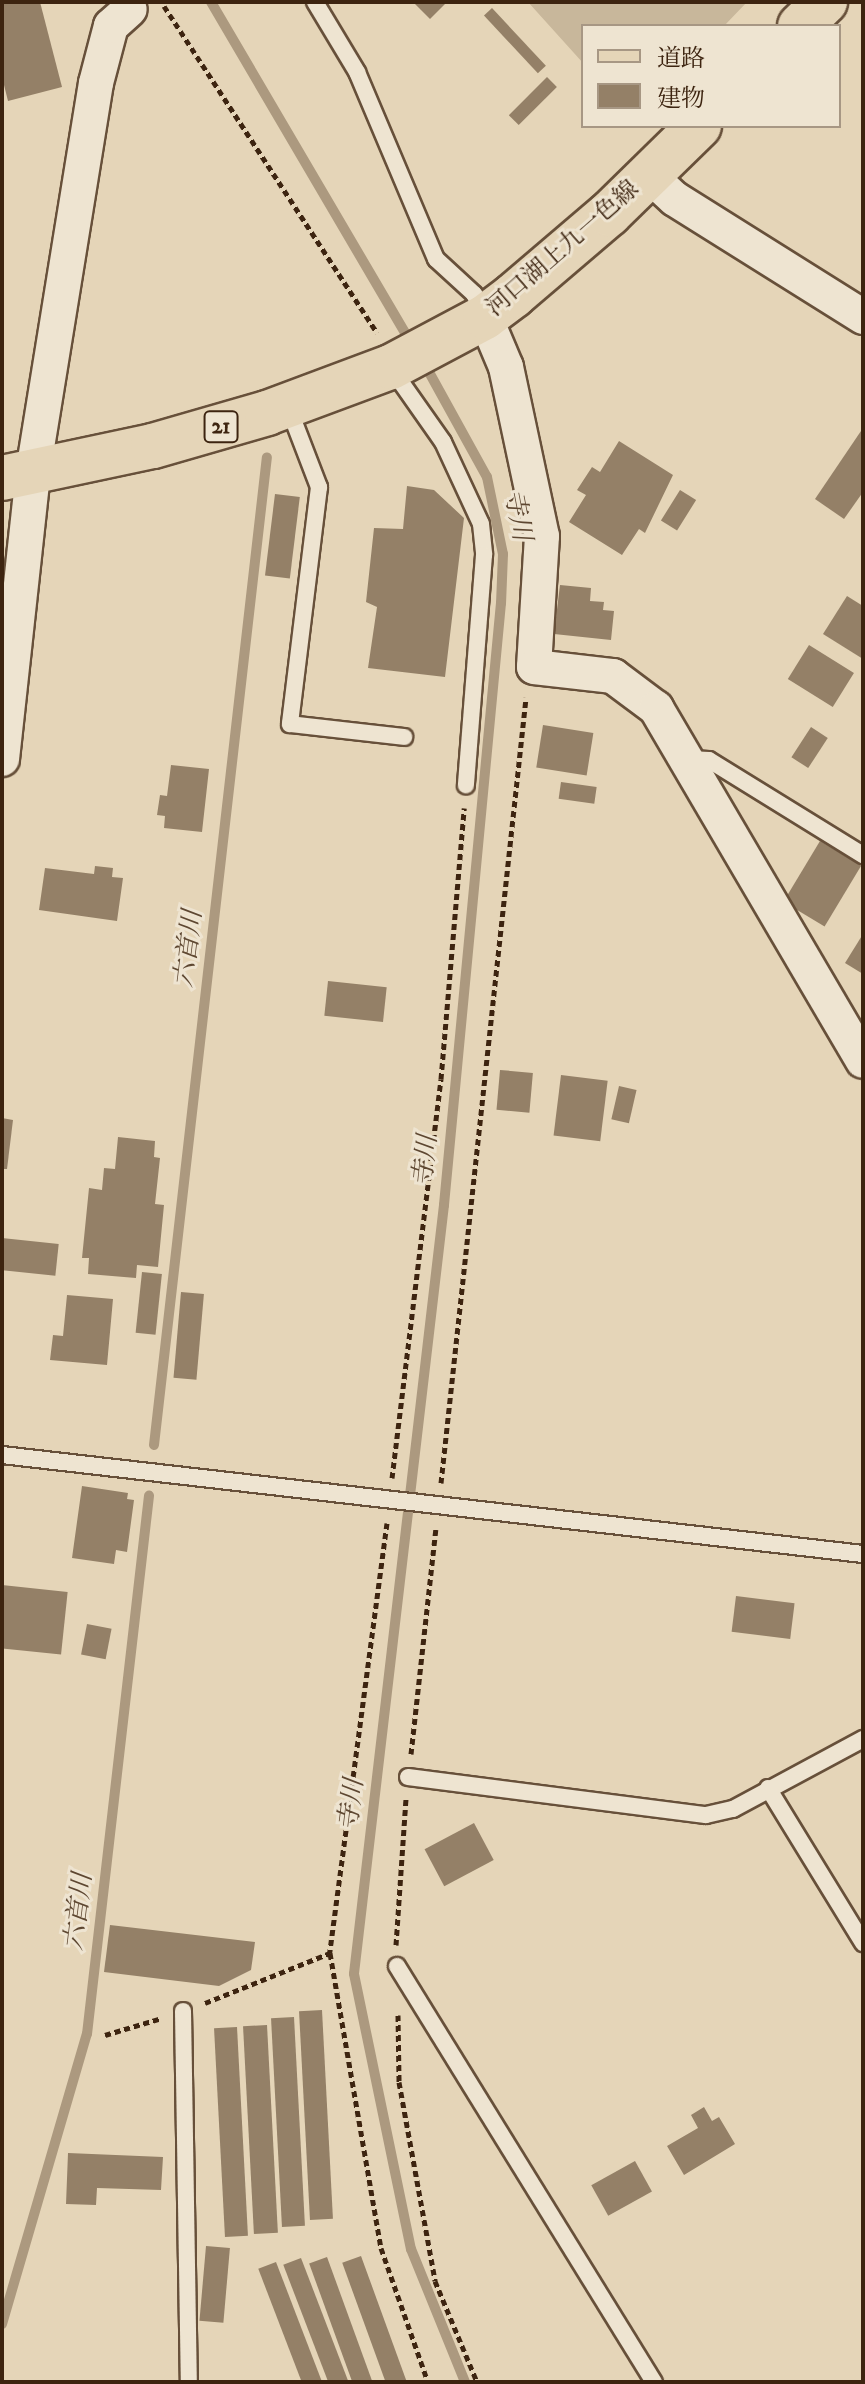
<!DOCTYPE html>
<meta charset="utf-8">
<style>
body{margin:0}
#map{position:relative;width:865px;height:2384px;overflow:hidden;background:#e5d5b8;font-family:"IM FELL DW Pica","Noto Serif JP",serif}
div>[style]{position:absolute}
.green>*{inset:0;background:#c8b79b}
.stream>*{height:10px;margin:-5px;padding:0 5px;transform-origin:5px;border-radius:5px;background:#ac997f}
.building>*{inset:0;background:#948067;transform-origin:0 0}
.path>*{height:5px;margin-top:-2.5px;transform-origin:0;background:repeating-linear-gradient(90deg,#3d2410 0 6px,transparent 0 10px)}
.roads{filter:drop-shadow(2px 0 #67503a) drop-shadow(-2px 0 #67503a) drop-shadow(0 2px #67503a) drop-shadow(0 -2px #67503a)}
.lane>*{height:16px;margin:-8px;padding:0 8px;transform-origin:8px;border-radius:8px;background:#eee4d1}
.street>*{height:34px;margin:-17px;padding:0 17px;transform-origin:17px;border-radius:17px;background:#eee4d1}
.primary>*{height:44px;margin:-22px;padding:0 22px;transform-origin:22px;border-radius:22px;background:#e5d5b8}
span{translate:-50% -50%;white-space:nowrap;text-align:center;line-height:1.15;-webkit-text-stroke:6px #eee4d1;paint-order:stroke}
.shield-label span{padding:2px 6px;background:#eee4d1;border:2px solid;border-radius:6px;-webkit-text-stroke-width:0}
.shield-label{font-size:22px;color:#3d2410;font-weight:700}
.street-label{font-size:24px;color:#3d2410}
.water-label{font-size:26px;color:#5e4731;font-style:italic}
.frame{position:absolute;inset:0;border:4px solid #3d2410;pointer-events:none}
.legend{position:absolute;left:581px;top:24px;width:260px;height:104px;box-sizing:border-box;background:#eee4d1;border:2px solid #a79784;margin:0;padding:10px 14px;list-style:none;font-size:24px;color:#3d2410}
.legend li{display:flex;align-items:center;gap:16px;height:40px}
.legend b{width:40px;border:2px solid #a79784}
</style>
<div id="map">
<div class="green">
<div style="clip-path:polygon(528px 2px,747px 2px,724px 26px,583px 26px,583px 63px)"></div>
</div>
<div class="stream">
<div style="left:211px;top:2px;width:399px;rotate:59.6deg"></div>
<div style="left:424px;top:363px;width:130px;rotate:61.1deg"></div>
<div style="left:487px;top:477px;width:79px;rotate:78.3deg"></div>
<div style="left:503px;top:554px;width:49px;rotate:92.3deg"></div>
<div style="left:501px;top:603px;width:605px;rotate:95.41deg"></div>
<div style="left:444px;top:1205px;width:774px;rotate:96.68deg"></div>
<div style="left:354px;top:1974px;width:281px;rotate:78.3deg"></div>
<div style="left:411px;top:2249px;width:144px;rotate:67.9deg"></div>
<div style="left:154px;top:1445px;width:994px;rotate:-83.48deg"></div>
<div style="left:2px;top:2324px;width:302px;rotate:-73.7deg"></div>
<div style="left:87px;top:2034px;width:542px;rotate:-83.43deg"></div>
</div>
<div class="building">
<div style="clip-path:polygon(2px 2px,40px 2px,62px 87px,8px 101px,2px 77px)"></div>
<div style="clip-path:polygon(413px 2px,447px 2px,430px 19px)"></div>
<div style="left:492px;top:8px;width:79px;height:11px;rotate:47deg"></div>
<div style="left:547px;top:77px;width:14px;height:54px;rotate:45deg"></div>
<div style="clip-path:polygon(863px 428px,863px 492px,844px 519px,815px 499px)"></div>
<div style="clip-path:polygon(619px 441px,673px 475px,645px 533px,639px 529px,622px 555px,569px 522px,586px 495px,577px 490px,592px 467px,600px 472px)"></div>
<div style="clip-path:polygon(407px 486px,434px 490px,464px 518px,445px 677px,368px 668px,377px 607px,366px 602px,374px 528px,403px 529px)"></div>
<div style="left:680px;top:490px;width:19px;height:36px;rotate:32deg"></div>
<div style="left:275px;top:494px;width:25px;height:82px;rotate:7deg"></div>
<div style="clip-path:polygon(560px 585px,591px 588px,590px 601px,604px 602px,603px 610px,614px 611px,611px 640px,554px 634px)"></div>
<div style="clip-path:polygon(847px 596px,863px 606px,863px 659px,823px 634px)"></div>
<div style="left:809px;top:645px;width:53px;height:40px;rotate:32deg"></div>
<div style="left:543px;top:725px;width:51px;height:43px;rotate:9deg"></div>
<div style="left:811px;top:727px;width:20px;height:36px;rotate:33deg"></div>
<div style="clip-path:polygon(171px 765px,209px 769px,202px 832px,164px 828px,165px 816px,157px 815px,160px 795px,167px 796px)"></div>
<div style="left:561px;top:782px;width:36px;height:17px;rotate:8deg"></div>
<div style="left:820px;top:841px;width:48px;height:71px;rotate:31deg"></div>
<div style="clip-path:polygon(95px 866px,113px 868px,112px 877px,123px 878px,117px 921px,39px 910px,45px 868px,94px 874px)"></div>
<div style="clip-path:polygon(863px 934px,863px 974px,845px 963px)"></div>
<div style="left:328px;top:981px;width:59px;height:35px;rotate:6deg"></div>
<div style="left:500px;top:1070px;width:33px;height:40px;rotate:5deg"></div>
<div style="left:561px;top:1075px;width:47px;height:61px;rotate:7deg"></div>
<div style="left:619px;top:1086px;width:18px;height:34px;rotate:13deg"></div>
<div style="clip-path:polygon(2px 1118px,13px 1120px,7px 1169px,2px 1169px)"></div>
<div style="clip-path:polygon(118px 1137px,155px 1141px,154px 1157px,160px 1158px,155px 1204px,164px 1205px,158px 1267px,137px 1265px,136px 1278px,88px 1274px,89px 1258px,82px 1258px,89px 1188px,102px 1190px,104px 1168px,115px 1169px)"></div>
<div style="left:2px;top:1238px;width:57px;height:32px;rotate:6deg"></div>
<div style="left:142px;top:1272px;width:20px;height:61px;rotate:6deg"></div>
<div style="left:181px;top:1292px;width:23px;height:86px;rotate:5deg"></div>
<div style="clip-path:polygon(67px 1295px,113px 1299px,107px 1365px,50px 1360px,53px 1335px,63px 1336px)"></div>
<div style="clip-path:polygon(82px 1486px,128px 1493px,127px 1499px,134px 1500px,127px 1552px,116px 1550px,114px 1564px,72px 1558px)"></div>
<div style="left:2px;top:1585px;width:66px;height:63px;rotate:6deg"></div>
<div style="left:736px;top:1596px;width:59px;height:36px;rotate:7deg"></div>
<div style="left:87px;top:1624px;width:25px;height:31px;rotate:11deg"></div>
<div style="left:474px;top:1823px;width:42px;height:56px;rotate:62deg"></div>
<div style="clip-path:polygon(110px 1925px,255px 1942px,251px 1970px,219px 1986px,104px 1972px)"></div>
<div style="left:322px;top:2010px;width:209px;height:23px;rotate:87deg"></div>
<div style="left:294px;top:2017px;width:209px;height:23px;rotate:87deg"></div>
<div style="left:267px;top:2025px;width:208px;height:24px;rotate:87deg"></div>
<div style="left:237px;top:2027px;width:209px;height:23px;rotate:87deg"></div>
<div style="clip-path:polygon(704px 2107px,712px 2121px,719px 2117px,735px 2144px,684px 2175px,667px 2146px,698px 2128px,691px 2115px)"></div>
<div style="clip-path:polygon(68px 2153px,163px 2157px,161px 2190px,97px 2188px,96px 2205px,66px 2204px)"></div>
<div style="left:635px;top:2161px;width:35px;height:50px;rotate:61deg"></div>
<div style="left:206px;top:2246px;width:24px;height:75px;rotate:5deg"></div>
<div style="left:361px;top:2256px;width:134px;height:20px;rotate:70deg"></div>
<div style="left:327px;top:2257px;width:133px;height:19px;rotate:70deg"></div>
<div style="left:301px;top:2258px;width:133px;height:19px;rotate:69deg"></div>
<div style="left:276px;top:2262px;width:128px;height:19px;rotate:69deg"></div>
</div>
<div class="path">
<div style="left:164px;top:6px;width:390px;rotate:56.9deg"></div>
<div style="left:392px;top:1478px;width:402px;rotate:-83deg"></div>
<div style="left:441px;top:1079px;width:272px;rotate:-85.1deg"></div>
<div style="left:441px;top:1483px;width:790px;rotate:-83.82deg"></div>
<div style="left:387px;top:1523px;width:434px;rotate:97.6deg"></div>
<div style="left:330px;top:1953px;width:299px;rotate:80.2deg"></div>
<div style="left:381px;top:2248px;width:142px;rotate:70.7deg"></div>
<div style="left:411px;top:1754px;width:226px;rotate:-83.7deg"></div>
<div style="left:396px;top:1945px;width:146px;rotate:-86.1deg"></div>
<div style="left:205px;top:2003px;width:135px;rotate:-21.8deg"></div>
<div style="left:398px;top:2015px;width:67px;rotate:89.1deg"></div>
<div style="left:399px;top:2082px;width:202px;rotate:79.7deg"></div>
<div style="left:435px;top:2281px;width:109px;rotate:67.4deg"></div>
<div style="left:105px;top:2035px;width:59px;rotate:-16.6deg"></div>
</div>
<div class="roads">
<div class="lane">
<div style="left:315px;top:2px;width:82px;rotate:59deg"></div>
<div style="left:357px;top:72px;width:203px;rotate:67.1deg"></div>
<div style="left:436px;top:259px;width:52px;rotate:42.6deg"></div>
<div style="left:474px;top:294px;width:25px;rotate:63deg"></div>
<div style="left:391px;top:368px;width:90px;rotate:54.9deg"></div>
<div style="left:443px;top:442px;width:90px;rotate:65.1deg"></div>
<div style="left:481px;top:524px;width:31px;rotate:84deg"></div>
<div style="left:484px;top:555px;width:231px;rotate:94.5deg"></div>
<div style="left:289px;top:409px;width:84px;rotate:69deg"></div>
<div style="left:319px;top:487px;width:239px;rotate:97deg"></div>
<div style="left:290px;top:724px;width:115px;rotate:6.5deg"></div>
<div style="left:688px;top:759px;width:21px;rotate:3deg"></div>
<div style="left:709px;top:760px;width:181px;rotate:31.7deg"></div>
<div style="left:2px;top:1455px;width:867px;rotate:6.56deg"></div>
<div style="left:408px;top:1777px;width:300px;rotate:7.3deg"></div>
<div style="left:706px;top:1815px;width:28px;rotate:-13deg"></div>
<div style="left:733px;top:1809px;width:148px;rotate:-28.3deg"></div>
<div style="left:768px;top:1788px;width:182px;rotate:58.5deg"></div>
<div style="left:397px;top:1966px;width:489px;rotate:58.3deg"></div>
<div style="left:183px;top:2011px;width:371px;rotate:89.1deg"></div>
</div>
<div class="street">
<div style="left:649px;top:175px;width:35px;rotate:43deg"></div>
<div style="left:675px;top:199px;width:222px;rotate:32.1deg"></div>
<div style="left:485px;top:317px;width:54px;rotate:67.2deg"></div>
<div style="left:506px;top:367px;width:173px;rotate:78deg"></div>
<div style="left:542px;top:536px;width:131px;rotate:93.5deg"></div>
<div style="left:534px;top:667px;width:80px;rotate:6.5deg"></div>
<div style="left:613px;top:676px;width:54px;rotate:36.7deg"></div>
<div style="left:656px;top:708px;width:409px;rotate:59.6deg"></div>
<div style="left:2px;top:759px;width:289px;rotate:-83.8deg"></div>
<div style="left:33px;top:472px;width:394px;rotate:-80.8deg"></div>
<div style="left:96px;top:83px;width:59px;rotate:-75.3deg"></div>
<div style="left:111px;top:26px;width:25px;rotate:-42deg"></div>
</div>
<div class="primary">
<div style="left:800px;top:26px;width:35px;rotate:-44deg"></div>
<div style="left:2px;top:478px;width:154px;rotate:-12deg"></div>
<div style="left:153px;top:446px;width:119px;rotate:-16.1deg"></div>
<div style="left:267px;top:413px;width:132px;rotate:-20.4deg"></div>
<div style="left:391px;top:367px;width:106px;rotate:-28deg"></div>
<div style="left:485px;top:317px;width:36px;rotate:-37deg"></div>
<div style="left:514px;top:295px;width:125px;rotate:-40.5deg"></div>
<div style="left:609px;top:214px;width:126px;rotate:-44.4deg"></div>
</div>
</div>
<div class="shield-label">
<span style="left:221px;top:427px">21</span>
</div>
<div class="street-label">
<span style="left:563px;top:249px;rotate:-41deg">河口湖上九一色線</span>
</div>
<div class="water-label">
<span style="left:517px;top:515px;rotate:79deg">寺川</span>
<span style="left:189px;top:949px;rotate:-83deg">六首川</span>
<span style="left:426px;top:1161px;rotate:-84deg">寺川</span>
<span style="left:352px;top:1805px;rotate:-83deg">寺川</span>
<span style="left:79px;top:1912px;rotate:-83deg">六首川</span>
</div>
<div class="frame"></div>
<ul class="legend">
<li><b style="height:10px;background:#e5d5b8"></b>道路</li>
<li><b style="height:22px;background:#948067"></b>建物</li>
</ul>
</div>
